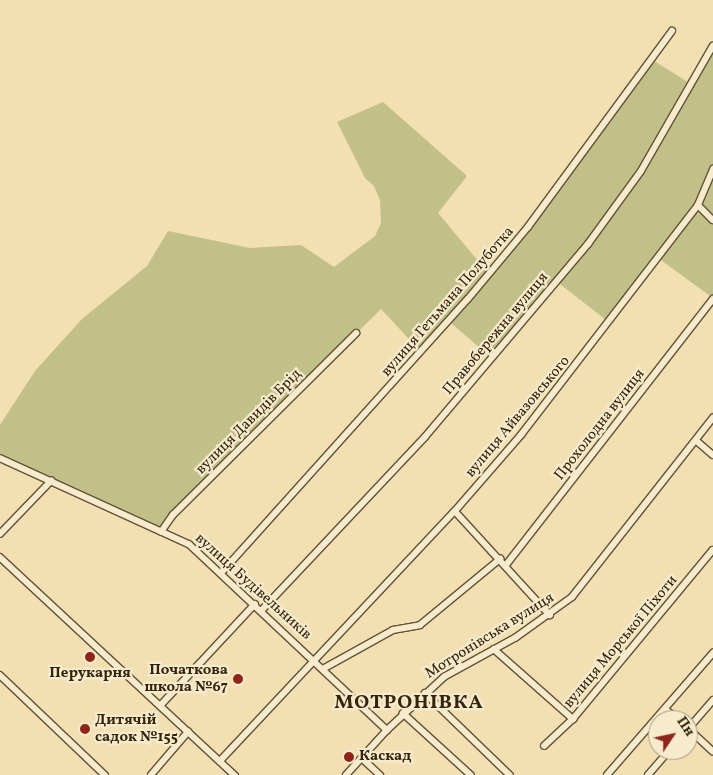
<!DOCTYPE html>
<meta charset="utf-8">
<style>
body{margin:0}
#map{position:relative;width:713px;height:775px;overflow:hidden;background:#f2dfb2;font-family:Vollkorn,serif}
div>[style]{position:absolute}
.green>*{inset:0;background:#c0c088}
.roads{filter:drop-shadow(1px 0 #645235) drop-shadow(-1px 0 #645235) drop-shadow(0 1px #645235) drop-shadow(0 -1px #645235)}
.minor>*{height:5.5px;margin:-2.75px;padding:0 2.75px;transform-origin:2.75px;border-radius:2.75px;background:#f7eacd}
.dots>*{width:14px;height:14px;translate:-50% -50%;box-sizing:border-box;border:2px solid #f7eacd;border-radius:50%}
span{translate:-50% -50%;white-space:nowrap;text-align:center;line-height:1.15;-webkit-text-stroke:4.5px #f7eacd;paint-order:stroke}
.street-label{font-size:15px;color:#35230b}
.poi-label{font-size:15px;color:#35230b;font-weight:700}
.right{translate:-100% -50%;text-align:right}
.left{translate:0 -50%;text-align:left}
.district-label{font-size:20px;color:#35230b;font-weight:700;letter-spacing:1px}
.north{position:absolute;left:648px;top:710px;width:50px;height:50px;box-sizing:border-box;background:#f7eacd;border:1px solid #a99a7f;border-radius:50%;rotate:56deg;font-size:14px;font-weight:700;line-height:20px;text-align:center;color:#35230b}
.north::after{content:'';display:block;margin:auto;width:18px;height:22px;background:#8f2418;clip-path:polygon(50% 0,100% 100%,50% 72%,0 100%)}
</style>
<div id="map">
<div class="green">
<div style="clip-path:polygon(713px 46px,713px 298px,658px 258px,610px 323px,556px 281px,491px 358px,449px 321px,422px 353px,381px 309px,173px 515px,161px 532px,0 458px,0 425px,35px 371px,82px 319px,147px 266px,168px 231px,250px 248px,301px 245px,334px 267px,375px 236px,381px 223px,380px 200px,374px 186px,365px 178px,337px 122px,383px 102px,467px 176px,438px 213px,489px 274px,651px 59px,691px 84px)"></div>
</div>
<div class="roads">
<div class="minor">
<div style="left:698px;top:205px;width:21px;rotate:45deg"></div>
<div style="left:697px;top:441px;width:21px;rotate:41deg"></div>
<div style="left:0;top:458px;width:208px;rotate:24.5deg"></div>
<div style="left:189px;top:544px;width:272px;rotate:43.2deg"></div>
<div style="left:455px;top:511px;width:141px;rotate:47.6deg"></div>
<div style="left:161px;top:532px;width:21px;rotate:-55deg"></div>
<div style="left:173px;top:515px;width:258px;rotate:-44.8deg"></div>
<div style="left:0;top:534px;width:74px;rotate:-46.1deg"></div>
<div style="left:0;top:557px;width:321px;rotate:42.9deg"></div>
<div style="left:506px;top:565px;width:337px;rotate:-52.1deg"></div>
<div style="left:222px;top:572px;width:367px;rotate:-48deg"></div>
<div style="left:468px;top:299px;width:94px;rotate:-50.2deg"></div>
<div style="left:528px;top:227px;width:243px;rotate:-53.7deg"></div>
<div style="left:262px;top:610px;width:238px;rotate:-46.7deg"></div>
<div style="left:425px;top:437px;width:253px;rotate:-49.8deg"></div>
<div style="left:588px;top:244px;width:90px;rotate:-54deg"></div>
<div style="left:641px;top:171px;width:144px;rotate:-60.1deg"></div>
<div style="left:494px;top:649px;width:106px;rotate:41.5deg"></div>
<div style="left:323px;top:669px;width:80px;rotate:-29.1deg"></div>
<div style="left:393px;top:630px;width:27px;rotate:-10deg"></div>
<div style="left:420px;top:625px;width:104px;rotate:-39.5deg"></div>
<div style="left:0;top:675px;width:145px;rotate:43.6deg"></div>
<div style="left:425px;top:693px;width:118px;rotate:44deg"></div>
<div style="left:160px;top:706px;width:139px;rotate:-47deg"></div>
<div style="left:665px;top:709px;width:18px;rotate:38deg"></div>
<div style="left:403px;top:713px;width:92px;rotate:42.4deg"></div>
<div style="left:688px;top:728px;width:34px;rotate:43deg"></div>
<div style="left:688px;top:729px;width:38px;rotate:-49deg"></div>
<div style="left:544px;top:746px;width:40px;rotate:-43deg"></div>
<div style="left:573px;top:719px;width:219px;rotate:-50.4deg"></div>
<div style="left:362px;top:758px;width:25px;rotate:43deg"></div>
<div style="left:220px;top:761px;width:343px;rotate:-46.8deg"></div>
<div style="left:455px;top:511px;width:101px;rotate:-49deg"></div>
<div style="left:521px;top:435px;width:290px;rotate:-52.4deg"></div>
<div style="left:698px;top:205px;width:39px;rotate:-67deg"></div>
<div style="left:151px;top:775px;width:57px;rotate:-49.3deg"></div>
<div style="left:346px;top:775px;width:61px;rotate:-47.7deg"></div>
<div style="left:387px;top:730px;width:78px;rotate:-42.9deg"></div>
<div style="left:444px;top:677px;width:81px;rotate:-28.8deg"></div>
<div style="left:515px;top:638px;width:70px;rotate:-35.7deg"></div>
<div style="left:572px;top:597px;width:228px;rotate:-51.8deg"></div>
<div style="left:607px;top:775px;width:162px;rotate:-49deg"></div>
<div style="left:648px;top:775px;width:33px;rotate:-49deg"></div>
</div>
</div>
<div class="dots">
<div style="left:90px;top:657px;background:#8f2418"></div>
<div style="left:238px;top:679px;background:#8f2418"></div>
<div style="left:85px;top:729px;background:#8f2418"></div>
<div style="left:349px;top:757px;background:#8f2418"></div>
</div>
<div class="street-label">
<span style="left:448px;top:302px;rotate:-49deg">вулиця Гетьмана Полуботка</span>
<span style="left:496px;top:334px;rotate:-50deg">Правобережна вулиця</span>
<span style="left:518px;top:417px;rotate:-50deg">вулиця Айвазовського</span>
<span style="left:249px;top:422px;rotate:-45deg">вулиця Давидів Брід</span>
<span style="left:600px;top:425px;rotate:-52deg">Прохолодна вулиця</span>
<span style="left:253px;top:587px;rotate:42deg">вулиця Будівельників</span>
<span style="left:490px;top:636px;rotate:-32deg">Мотронівська вулиця</span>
<span style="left:621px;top:642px;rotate:-50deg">вулиця Морської Піхоти</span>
</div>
<div class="poi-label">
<span class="right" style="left:228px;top:679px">Початкова<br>школа №67</span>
<span style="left:90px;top:674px">Перукарня</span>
<span class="left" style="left:95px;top:729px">Дитячій<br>садок №155</span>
<span class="left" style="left:359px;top:757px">Каскад</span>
</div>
<div class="district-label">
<span style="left:409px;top:703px">МОТРОНІВКА</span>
</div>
<div class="north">Пн</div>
</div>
